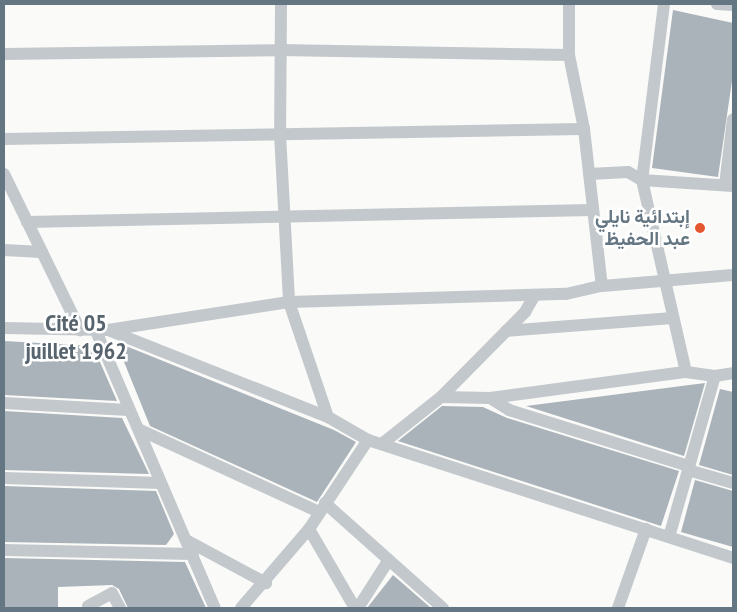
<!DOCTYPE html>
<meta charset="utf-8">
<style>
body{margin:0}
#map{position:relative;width:737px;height:612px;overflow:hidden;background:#fafaf8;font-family:"PT Sans Narrow",Vazirmatn,sans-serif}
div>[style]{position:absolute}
.building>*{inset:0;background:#aab3b9}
.minor>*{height:12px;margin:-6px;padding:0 6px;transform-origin:6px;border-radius:6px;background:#c3c8cc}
.dots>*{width:14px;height:14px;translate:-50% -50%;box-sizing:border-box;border:2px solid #fff;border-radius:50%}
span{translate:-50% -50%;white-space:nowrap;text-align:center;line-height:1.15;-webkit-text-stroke:5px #fff;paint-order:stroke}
.poi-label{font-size:19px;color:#657683;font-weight:700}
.right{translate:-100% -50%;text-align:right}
.district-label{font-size:24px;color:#57646e;font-weight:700}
.frame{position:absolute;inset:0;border:5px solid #657683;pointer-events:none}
</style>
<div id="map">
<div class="building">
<div style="clip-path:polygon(673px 10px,733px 23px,733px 74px,718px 177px,652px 168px)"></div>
<div style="clip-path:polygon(4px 341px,93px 346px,117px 401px,4px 395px)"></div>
<div style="clip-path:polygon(116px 342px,334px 430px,356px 442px,317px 502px,150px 426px)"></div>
<div style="clip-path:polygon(705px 383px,684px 456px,526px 406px)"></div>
<div style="clip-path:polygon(720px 389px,733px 392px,733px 475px,699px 465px)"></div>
<div style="clip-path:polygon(442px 406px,483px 407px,507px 418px,679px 471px,661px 526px,398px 441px)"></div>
<div style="clip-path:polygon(4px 411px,122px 418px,149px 474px,4px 470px)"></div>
<div style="clip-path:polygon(695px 480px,733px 491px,733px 547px,681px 532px)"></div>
<div style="clip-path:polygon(4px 486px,156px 491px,174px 534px,166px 545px,4px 542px)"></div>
<div style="clip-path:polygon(4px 558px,185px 562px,206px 608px,128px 608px,119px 589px,112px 585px,58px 587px,58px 608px,4px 608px)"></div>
<div style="clip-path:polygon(393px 575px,431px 608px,367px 608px)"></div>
</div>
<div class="minor">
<div style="left:281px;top:4px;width:130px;rotate:90.4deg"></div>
<div style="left:280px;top:134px;width:168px;rotate:86.9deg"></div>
<div style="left:289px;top:302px;width:121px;rotate:71.3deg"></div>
<div style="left:569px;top:4px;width:51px;rotate:90deg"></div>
<div style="left:569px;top:55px;width:76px;rotate:78.5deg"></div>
<div style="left:584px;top:129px;width:158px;rotate:83.5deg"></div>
<div style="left:664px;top:4px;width:177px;rotate:97.1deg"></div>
<div style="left:642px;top:180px;width:197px;rotate:77.1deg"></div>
<div style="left:686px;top:372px;width:29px;rotate:8deg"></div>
<div style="left:715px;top:376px;width:18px;rotate:-9deg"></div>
<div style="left:717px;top:4px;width:16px;rotate:4deg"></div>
<div style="left:4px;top:54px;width:275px;rotate:-0.8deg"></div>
<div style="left:279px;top:50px;width:290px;rotate:1deg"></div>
<div style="left:4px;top:139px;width:580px;rotate:-0.99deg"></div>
<div style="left:4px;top:174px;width:174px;rotate:64deg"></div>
<div style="left:589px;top:174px;width:39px;rotate:-3deg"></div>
<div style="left:628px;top:172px;width:16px;rotate:30deg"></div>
<div style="left:642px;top:180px;width:91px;rotate:3.8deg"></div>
<div style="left:725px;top:185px;width:66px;rotate:-83.1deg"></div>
<div style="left:27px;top:222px;width:566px;rotate:-1.21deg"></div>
<div style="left:4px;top:250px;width:38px;rotate:3deg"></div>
<div style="left:4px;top:328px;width:104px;rotate:1.1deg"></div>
<div style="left:108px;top:330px;width:183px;rotate:-8.8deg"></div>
<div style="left:289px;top:302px;width:277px;rotate:-1.7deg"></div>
<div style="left:566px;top:294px;width:37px;rotate:-13deg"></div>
<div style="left:602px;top:286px;width:131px;rotate:-4.8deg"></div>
<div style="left:108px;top:330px;width:237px;rotate:21.6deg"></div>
<div style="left:328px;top:417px;width:46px;rotate:29.9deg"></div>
<div style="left:368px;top:440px;width:384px;rotate:17.9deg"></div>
<div style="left:96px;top:331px;width:301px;rotate:66.8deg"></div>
<div style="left:506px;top:331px;width:167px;rotate:-4.5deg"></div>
<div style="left:441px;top:397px;width:49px;rotate:1.2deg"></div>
<div style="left:490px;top:398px;width:198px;rotate:-7.6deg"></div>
<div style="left:490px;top:398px;width:22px;rotate:32deg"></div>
<div style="left:509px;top:410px;width:189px;rotate:17.3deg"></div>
<div style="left:4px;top:403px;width:124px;rotate:3.2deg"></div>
<div style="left:140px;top:430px;width:197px;rotate:24.6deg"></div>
<div style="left:383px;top:443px;width:74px;rotate:-38.4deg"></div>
<div style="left:441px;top:397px;width:120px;rotate:-45.3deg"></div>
<div style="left:525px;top:312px;width:20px;rotate:-60deg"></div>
<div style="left:688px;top:470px;width:47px;rotate:16.1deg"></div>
<div style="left:4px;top:478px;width:157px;rotate:1.8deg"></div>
<div style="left:325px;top:503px;width:158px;rotate:41.7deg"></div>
<div style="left:309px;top:529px;width:91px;rotate:59.8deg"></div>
<div style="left:669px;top:537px;width:167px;rotate:-74.1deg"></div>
<div style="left:186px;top:540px;width:91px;rotate:28.3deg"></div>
<div style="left:4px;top:550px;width:189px;rotate:1.2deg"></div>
<div style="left:88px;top:606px;width:27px;rotate:-28deg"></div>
<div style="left:112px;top:593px;width:17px;rotate:62deg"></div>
<div style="left:241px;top:608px;width:104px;rotate:-49.3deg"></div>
<div style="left:309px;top:529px;width:107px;rotate:-56.5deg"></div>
<div style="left:358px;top:608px;width:56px;rotate:-57.4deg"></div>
<div style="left:618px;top:608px;width:84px;rotate:-70.5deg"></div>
</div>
<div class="dots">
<div style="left:700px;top:228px;background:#e4572e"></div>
</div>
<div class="poi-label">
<span class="right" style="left:690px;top:228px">إبتدائية نايلي<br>عبد الحفيظ</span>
</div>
<div class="district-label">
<span style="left:76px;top:337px">Cité 05<br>juillet 1962</span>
</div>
<div class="frame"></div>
</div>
